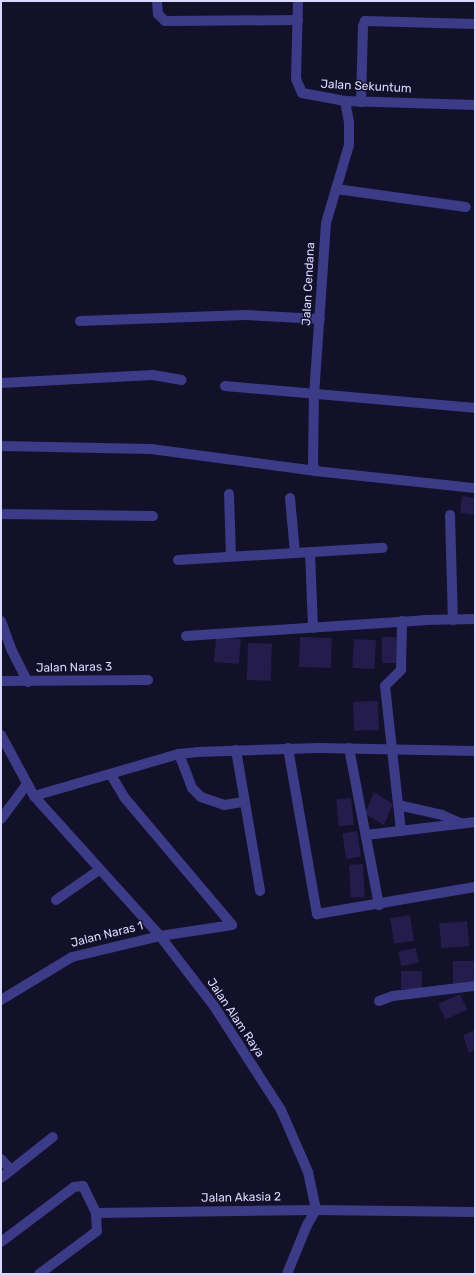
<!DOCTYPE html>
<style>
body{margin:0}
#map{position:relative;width:476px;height:1275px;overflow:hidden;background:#131029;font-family:Rubik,sans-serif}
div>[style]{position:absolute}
.building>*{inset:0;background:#241c4a;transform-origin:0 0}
.minor>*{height:10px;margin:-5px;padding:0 5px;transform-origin:5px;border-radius:5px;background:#3b3b88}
.tertiary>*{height:10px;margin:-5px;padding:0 5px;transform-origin:5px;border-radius:5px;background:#3b3b88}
span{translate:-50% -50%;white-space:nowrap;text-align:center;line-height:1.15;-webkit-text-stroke:3px #131029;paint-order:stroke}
.street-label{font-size:12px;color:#dbd8ff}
.frame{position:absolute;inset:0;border:2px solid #dbd8ff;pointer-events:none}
</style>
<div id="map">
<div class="building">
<div style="clip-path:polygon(462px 496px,475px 498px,475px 515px,460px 513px)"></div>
<div style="left:216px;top:637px;width:25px;height:25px;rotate:5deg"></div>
<div style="left:300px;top:637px;width:32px;height:30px;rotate:2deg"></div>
<div style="left:382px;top:637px;width:14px;height:26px"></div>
<div style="left:354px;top:639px;width:22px;height:29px;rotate:3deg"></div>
<div style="left:248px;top:643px;width:24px;height:37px;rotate:2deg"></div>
<div style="left:378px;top:701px;width:29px;height:25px;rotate:88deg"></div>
<div style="clip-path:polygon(374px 792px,393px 804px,384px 825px,365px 814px)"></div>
<div style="left:351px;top:798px;width:27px;height:15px;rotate:84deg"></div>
<div style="left:357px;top:831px;width:26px;height:15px;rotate:81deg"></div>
<div style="left:363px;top:864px;width:33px;height:14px;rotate:87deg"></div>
<div style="left:410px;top:915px;width:26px;height:20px;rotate:81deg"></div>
<div style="left:467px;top:921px;width:25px;height:28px;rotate:85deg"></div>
<div style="left:416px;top:948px;width:15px;height:18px;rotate:79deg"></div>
<div style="left:453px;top:961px;width:22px;height:22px"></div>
<div style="left:401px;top:971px;width:21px;height:18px"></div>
<div style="left:460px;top:994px;width:17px;height:24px;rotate:65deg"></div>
<div style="clip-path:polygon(475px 1030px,475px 1050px,469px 1053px,463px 1035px)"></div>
</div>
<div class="minor">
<div style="left:157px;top:1px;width:13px;rotate:86deg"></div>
<div style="left:158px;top:14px;width:10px;rotate:45deg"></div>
<div style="left:165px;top:21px;width:133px;rotate:-0.4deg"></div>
<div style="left:361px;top:102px;width:76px;rotate:-88.5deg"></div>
<div style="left:363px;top:26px;width:5px;rotate:-68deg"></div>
<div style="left:365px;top:21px;width:110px;rotate:1.6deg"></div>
<div style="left:336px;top:189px;width:131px;rotate:7.9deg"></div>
<div style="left:80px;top:321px;width:166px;rotate:-2.1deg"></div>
<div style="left:246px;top:315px;width:74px;rotate:3.1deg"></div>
<div style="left:1px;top:383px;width:152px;rotate:-3deg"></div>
<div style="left:153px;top:375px;width:29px;rotate:10deg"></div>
<div style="left:225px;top:386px;width:251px;rotate:5deg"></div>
<div style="left:1px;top:446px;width:150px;rotate:1.1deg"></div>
<div style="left:151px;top:449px;width:165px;rotate:7.6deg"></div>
<div style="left:315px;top:471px;width:161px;rotate:6.1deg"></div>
<div style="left:315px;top:471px;width:7px;rotate:-106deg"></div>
<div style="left:313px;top:464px;width:69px;rotate:-89.2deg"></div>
<div style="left:314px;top:395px;width:172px;rotate:-86deg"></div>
<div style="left:326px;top:223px;width:81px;rotate:-73.6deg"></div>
<div style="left:349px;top:145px;width:23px;rotate:-90deg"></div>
<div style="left:349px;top:122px;width:21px;rotate:-101deg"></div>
<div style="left:229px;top:494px;width:62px;rotate:88.2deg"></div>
<div style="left:290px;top:498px;width:55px;rotate:84.8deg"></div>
<div style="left:1px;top:514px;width:152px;rotate:0.8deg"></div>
<div style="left:450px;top:515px;width:105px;rotate:88.4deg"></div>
<div style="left:310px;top:552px;width:76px;rotate:87.7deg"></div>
<div style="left:178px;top:560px;width:205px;rotate:-3.4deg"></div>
<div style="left:1px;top:621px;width:30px;rotate:70deg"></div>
<div style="left:11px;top:649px;width:37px;rotate:63deg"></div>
<div style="left:186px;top:636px;width:239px;rotate:-3.8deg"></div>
<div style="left:424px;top:620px;width:51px;rotate:-1.1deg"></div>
<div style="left:1px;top:681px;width:147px;rotate:-0.4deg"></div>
<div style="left:1px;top:735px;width:69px;rotate:61.6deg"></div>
<div style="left:34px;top:796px;width:188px;rotate:48deg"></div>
<div style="left:160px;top:936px;width:88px;rotate:52.4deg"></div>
<div style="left:214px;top:1006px;width:124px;rotate:57.2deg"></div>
<div style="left:281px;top:1110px;width:68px;rotate:66.5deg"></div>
<div style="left:308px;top:1172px;width:39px;rotate:78deg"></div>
<div style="left:316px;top:1210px;width:159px;rotate:0.7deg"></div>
<div style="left:288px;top:748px;width:169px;rotate:80.1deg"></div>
<div style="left:317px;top:914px;width:160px;rotate:-9.7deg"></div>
<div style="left:349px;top:748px;width:160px;rotate:79.2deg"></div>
<div style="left:236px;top:750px;width:143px;rotate:80.3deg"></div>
<div style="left:179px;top:754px;width:36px;rotate:69deg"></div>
<div style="left:192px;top:788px;width:13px;rotate:45deg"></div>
<div style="left:201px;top:797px;width:24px;rotate:19deg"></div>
<div style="left:224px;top:805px;width:20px;rotate:-9deg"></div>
<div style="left:111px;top:775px;width:26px;rotate:59deg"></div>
<div style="left:124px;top:797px;width:167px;rotate:49.8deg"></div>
<div style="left:34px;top:796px;width:151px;rotate:-16.2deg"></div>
<div style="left:179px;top:754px;width:18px;rotate:-6deg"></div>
<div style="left:197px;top:752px;width:122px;rotate:-1.9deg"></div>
<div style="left:319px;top:748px;width:156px;rotate:1.1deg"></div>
<div style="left:398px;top:805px;width:45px;rotate:12.8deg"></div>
<div style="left:442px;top:815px;width:20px;rotate:24deg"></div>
<div style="left:1px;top:819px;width:44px;rotate:-53.4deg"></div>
<div style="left:401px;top:831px;width:146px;rotate:-96.3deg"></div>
<div style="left:385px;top:686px;width:23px;rotate:-45deg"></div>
<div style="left:401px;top:670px;width:49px;rotate:-88.8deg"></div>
<div style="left:366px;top:835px;width:110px;rotate:-6.8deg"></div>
<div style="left:56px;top:900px;width:52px;rotate:-34.9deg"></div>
<div style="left:1px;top:1000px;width:83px;rotate:-31.2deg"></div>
<div style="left:72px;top:957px;width:90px;rotate:-13.4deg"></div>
<div style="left:160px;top:936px;width:73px;rotate:-8.7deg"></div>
<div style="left:379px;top:1001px;width:15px;rotate:-20deg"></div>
<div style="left:393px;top:996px;width:83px;rotate:-7deg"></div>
<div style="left:1px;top:1159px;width:15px;rotate:48deg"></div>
<div style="left:1px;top:1178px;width:66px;rotate:-38.3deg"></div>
<div style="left:96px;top:1213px;width:220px;rotate:-0.8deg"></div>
<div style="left:316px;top:1210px;width:17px;rotate:121deg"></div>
<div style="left:307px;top:1225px;width:53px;rotate:112.2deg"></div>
<div style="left:1px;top:1242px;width:91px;rotate:-37deg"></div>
<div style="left:74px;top:1187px;width:9px;rotate:-6deg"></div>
<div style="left:83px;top:1186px;width:30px;rotate:64deg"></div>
<div style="left:96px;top:1213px;width:18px;rotate:87deg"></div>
<div style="left:97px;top:1231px;width:72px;rotate:143.4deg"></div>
</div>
<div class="tertiary">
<div style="left:298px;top:1px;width:78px;rotate:91.5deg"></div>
<div style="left:296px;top:79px;width:15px;rotate:67deg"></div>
<div style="left:302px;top:93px;width:44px;rotate:10.5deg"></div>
<div style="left:345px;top:101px;width:130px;rotate:1.8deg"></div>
</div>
<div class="street-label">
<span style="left:366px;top:87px;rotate:3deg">Jalan Sekuntum</span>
<span style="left:309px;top:284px;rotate:-87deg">Jalan Cendana</span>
<span style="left:74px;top:668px;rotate:-1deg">Jalan Naras 3</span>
<span style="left:107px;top:935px;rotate:-14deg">Jalan Naras 1</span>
<span style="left:235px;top:1018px;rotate:56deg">Jalan Alam Raya</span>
<span style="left:241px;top:1198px;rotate:-1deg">Jalan Akasia 2</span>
</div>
<div class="frame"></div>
</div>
